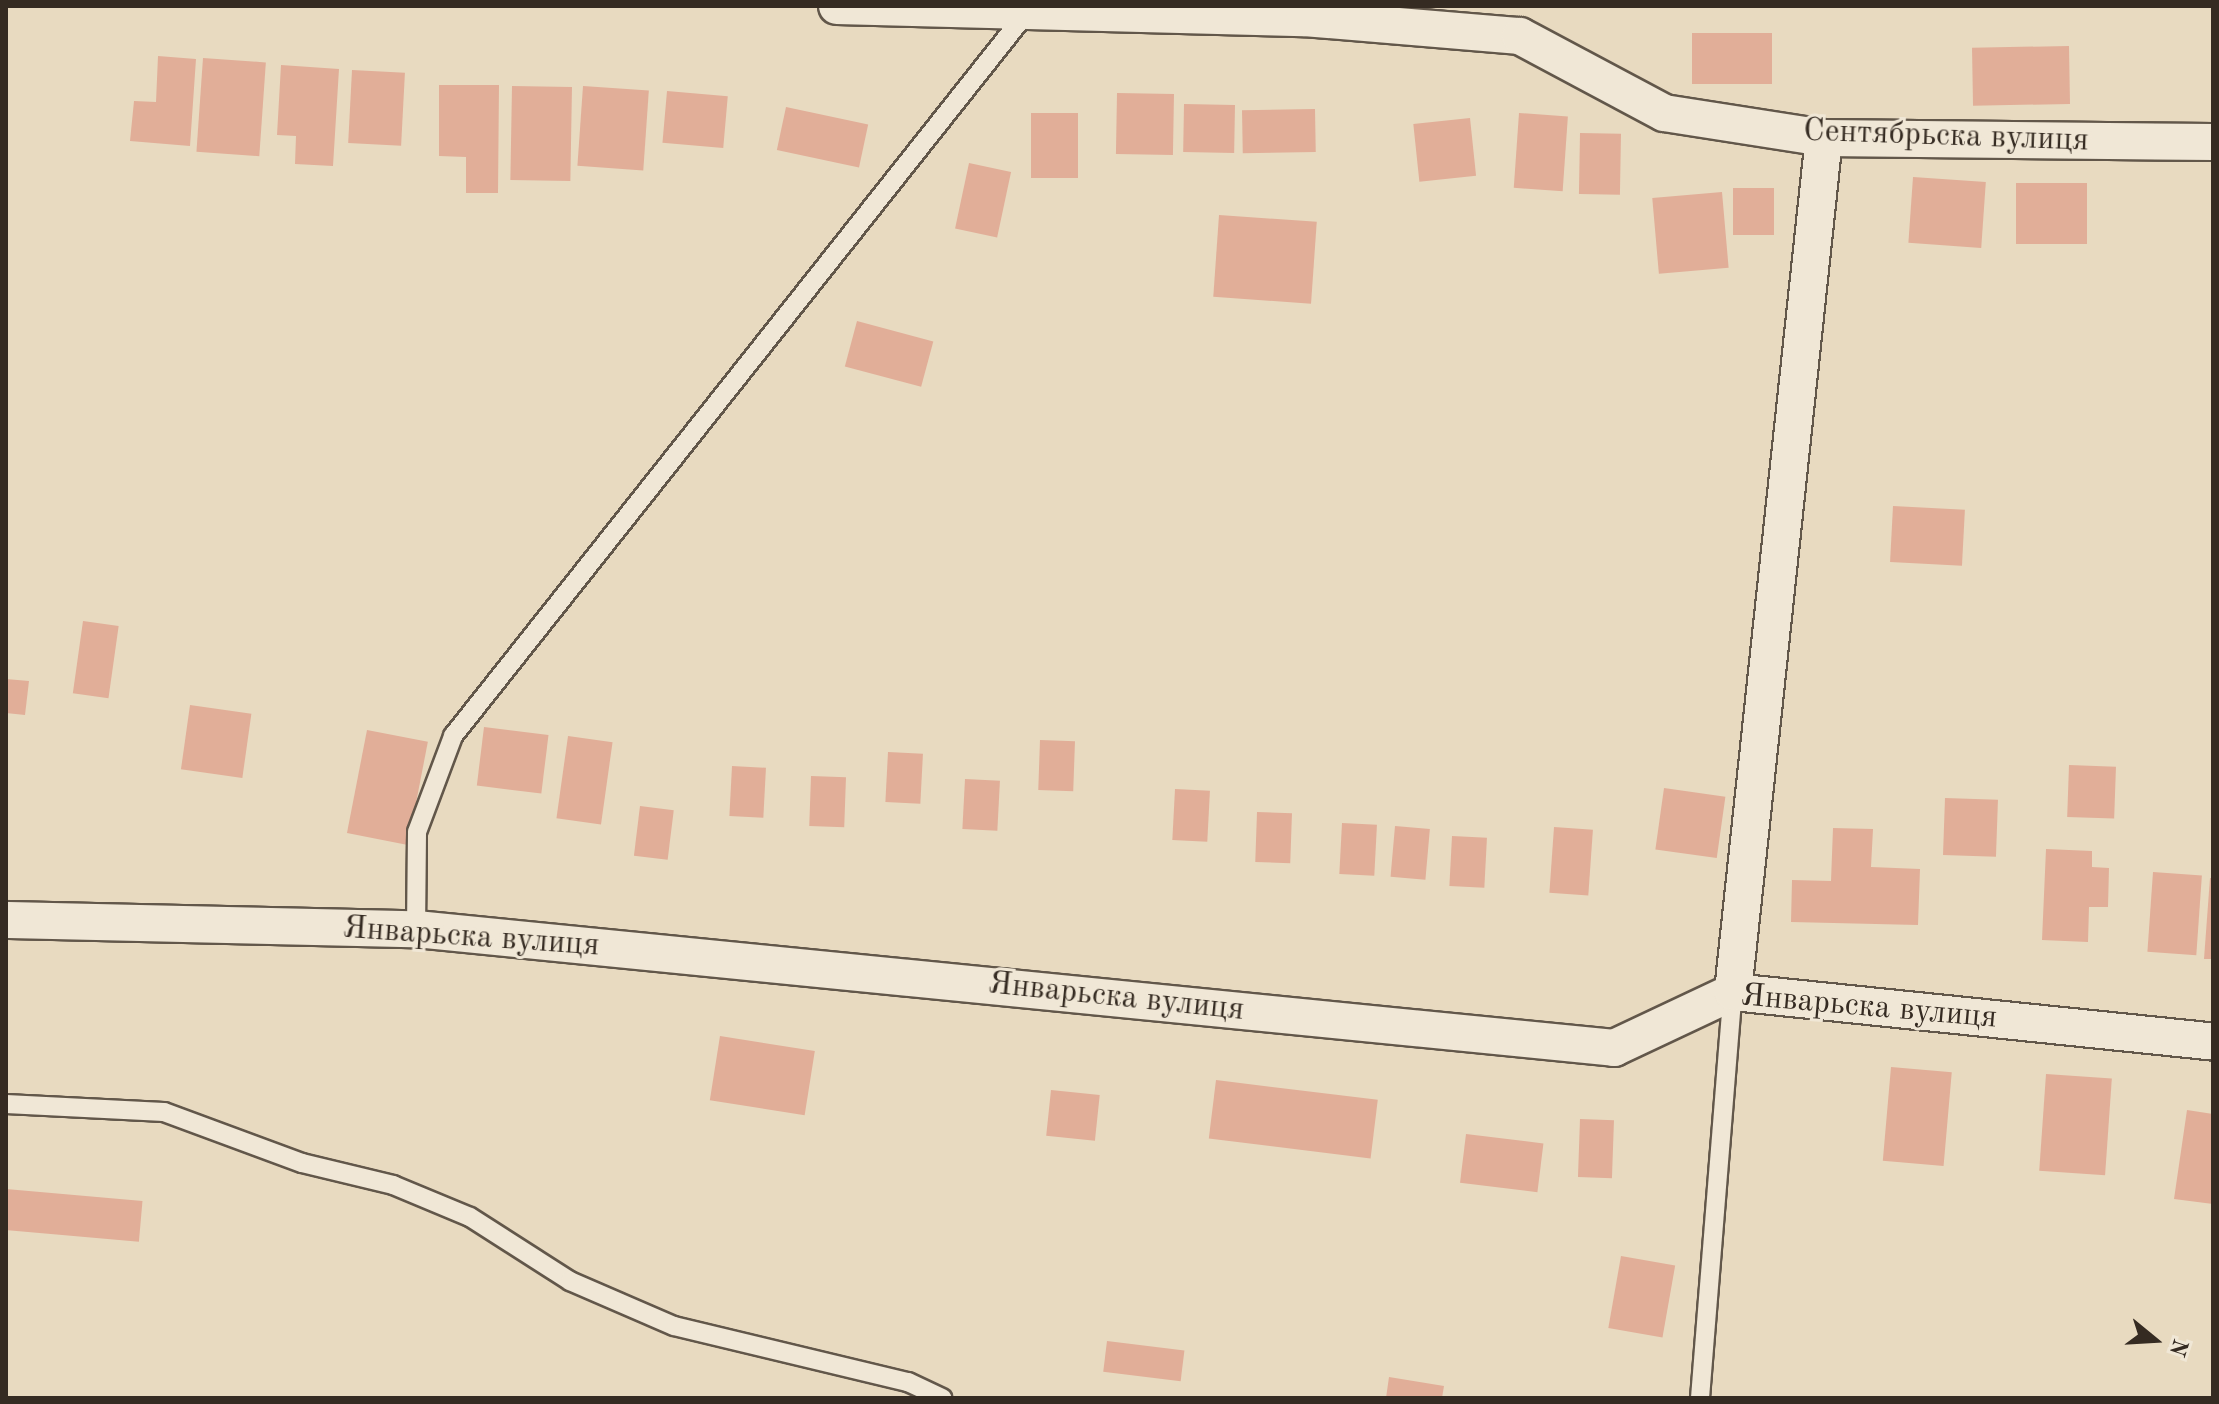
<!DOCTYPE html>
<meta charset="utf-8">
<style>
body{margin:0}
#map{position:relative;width:2219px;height:1404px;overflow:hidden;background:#e8dac0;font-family:"Old Standard TT",serif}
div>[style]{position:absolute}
.building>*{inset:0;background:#e1ae98;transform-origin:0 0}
.roads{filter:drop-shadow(2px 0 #62574a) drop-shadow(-2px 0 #62574a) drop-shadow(0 2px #62574a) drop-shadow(0 -2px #62574a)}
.lane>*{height:18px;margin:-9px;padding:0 9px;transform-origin:9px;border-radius:9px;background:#f0e7d6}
.street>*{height:36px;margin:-18px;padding:0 18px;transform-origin:18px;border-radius:18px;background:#f0e7d6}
span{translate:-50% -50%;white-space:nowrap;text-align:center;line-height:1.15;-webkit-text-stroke:6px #f0e7d6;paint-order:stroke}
.street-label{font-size:32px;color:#352b22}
.frame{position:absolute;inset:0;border:8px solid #352b22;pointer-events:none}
.north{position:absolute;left:2115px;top:1300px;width:80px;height:80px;-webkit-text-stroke:6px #f0e7d6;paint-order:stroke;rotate:108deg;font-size:22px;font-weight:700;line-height:32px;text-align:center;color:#352b22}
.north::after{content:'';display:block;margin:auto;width:28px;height:36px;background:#352b22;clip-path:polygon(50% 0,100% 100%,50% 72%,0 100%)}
</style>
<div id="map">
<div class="building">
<div style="left:1692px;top:33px;width:80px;height:51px"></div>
<div style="left:2069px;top:46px;width:58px;height:97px;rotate:89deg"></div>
<div style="clip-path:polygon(158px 56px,196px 59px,190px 146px,130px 141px,134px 101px,156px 102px)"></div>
<div style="left:203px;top:58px;width:63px;height:94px;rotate:4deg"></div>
<div style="clip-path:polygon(281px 65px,339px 69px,333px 166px,295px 164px,296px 136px,277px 135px)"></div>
<div style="left:352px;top:70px;width:53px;height:73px;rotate:3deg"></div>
<div style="clip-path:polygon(439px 85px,499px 85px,498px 193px,466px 193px,466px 157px,439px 156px)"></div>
<div style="left:512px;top:86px;width:60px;height:94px;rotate:1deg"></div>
<div style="left:583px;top:86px;width:66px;height:80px;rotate:4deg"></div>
<div style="left:667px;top:91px;width:61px;height:52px;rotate:5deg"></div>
<div style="left:1117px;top:93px;width:57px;height:61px;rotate:1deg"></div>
<div style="left:1184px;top:104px;width:51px;height:48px;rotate:1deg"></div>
<div style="left:786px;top:107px;width:84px;height:44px;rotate:12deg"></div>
<div style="left:1315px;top:109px;width:43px;height:73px;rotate:89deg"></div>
<div style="left:1031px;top:113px;width:47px;height:65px"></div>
<div style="left:1519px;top:113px;width:49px;height:75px;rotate:4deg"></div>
<div style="left:1470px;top:118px;width:58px;height:57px;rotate:84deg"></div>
<div style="left:1580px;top:133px;width:41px;height:61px;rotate:1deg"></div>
<div style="left:969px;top:163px;width:43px;height:67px;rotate:12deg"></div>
<div style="left:1913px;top:177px;width:73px;height:66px;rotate:4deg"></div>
<div style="left:2016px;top:183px;width:71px;height:61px"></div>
<div style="left:1733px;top:188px;width:41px;height:47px"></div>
<div style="left:1722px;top:192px;width:76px;height:70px;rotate:85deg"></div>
<div style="left:1219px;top:215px;width:98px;height:82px;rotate:4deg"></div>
<div style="left:857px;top:321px;width:79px;height:47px;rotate:15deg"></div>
<div style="left:1893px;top:506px;width:72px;height:56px;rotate:3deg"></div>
<div style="left:83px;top:621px;width:36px;height:73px;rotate:8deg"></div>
<div style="clip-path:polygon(6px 679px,29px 681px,25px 715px,6px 713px)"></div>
<div style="left:190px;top:705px;width:62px;height:65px;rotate:8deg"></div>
<div style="left:484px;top:727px;width:65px;height:59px;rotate:7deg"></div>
<div style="left:367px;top:730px;width:62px;height:105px;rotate:11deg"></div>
<div style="left:568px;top:736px;width:45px;height:83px;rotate:8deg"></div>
<div style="left:1040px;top:740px;width:35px;height:50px;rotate:2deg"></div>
<div style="left:888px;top:752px;width:35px;height:50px;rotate:3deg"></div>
<div style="left:2069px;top:765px;width:47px;height:52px;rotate:2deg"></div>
<div style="left:732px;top:766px;width:34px;height:50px;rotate:3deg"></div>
<div style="left:811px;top:776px;width:35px;height:50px;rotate:2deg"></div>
<div style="left:965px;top:779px;width:35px;height:50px;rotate:3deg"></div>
<div style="left:1664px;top:788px;width:62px;height:62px;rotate:8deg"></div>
<div style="left:1175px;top:789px;width:35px;height:51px;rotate:3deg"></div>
<div style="left:1945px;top:798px;width:53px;height:57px;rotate:2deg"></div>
<div style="left:640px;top:806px;width:34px;height:50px;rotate:7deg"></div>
<div style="left:1257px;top:812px;width:35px;height:50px;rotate:2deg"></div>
<div style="left:1342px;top:823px;width:35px;height:51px;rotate:3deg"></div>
<div style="left:1395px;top:826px;width:35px;height:51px;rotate:5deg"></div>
<div style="left:1554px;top:827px;width:39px;height:66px;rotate:4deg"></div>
<div style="clip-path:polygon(1833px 828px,1873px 829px,1871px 867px,1920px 869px,1918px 925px,1791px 922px,1792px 880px,1831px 881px)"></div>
<div style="left:1452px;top:836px;width:35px;height:50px;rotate:3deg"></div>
<div style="clip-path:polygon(2046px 849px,2092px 851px,2092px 867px,2109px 868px,2108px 907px,2089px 907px,2088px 942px,2042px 940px)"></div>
<div style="left:2153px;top:872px;width:49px;height:80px;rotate:4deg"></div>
<div style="clip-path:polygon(2210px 878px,2213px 878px,2213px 959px,2204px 959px)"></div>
<div style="left:720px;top:1036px;width:96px;height:65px;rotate:9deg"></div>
<div style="left:1891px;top:1067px;width:61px;height:94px;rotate:5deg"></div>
<div style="left:2046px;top:1074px;width:66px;height:97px;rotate:4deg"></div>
<div style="left:1216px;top:1080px;width:163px;height:59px;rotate:7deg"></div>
<div style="left:1051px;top:1090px;width:49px;height:46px;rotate:6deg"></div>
<div style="clip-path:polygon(2187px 1110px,2213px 1114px,2213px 1204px,2174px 1199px)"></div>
<div style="left:1580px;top:1119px;width:34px;height:58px;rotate:2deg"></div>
<div style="left:1466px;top:1134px;width:78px;height:49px;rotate:7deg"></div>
<div style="left:6px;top:1189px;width:137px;height:41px;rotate:5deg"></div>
<div style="left:1621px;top:1256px;width:55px;height:73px;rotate:10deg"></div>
<div style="left:1107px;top:1341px;width:78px;height:31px;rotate:7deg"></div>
<div style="clip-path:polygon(1389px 1377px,1444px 1386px,1442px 1398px,1386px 1398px)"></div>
</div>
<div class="roads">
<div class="lane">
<div style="left:416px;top:929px;width:97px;rotate:-89.4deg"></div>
<div style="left:417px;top:832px;width:103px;rotate:-69.4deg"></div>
<div style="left:453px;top:736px;width:924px;rotate:-51.59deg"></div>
<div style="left:6px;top:1104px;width:158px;rotate:2.9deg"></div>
<div style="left:164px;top:1112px;width:147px;rotate:20.3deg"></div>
<div style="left:302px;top:1163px;width:94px;rotate:13.6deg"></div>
<div style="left:393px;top:1185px;width:83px;rotate:22.6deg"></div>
<div style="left:470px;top:1217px;width:119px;rotate:32.6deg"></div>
<div style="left:570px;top:1281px;width:113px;rotate:23.4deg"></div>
<div style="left:674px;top:1326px;width:241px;rotate:13.5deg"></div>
<div style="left:908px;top:1382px;width:38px;rotate:25deg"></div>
<div style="left:1700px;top:1398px;width:407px;rotate:-85.4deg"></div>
</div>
<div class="street">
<div style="left:837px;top:6px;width:467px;rotate:1.5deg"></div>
<div style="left:1304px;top:18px;width:217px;rotate:4.8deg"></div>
<div style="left:1520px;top:36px;width:163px;rotate:28.1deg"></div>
<div style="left:1664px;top:113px;width:162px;rotate:8.9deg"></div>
<div style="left:1824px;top:138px;width:389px;rotate:0.6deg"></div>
<div style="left:6px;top:920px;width:410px;rotate:1.3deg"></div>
<div style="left:416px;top:929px;width:1204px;rotate:5.67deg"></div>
<div style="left:1614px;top:1048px;width:132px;rotate:-25.2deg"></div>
<div style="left:1733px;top:992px;width:483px;rotate:5.9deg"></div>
<div style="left:1733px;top:992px;width:859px;rotate:-83.92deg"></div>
</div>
</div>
<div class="street-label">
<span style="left:1946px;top:137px;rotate:2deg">Сентябрьска вулиця</span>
<span style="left:471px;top:938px;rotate:4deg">Январьска вулиця</span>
<span style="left:1116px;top:998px;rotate:6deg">Январьска вулиця</span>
<span style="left:1869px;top:1008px;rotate:5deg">Январьска вулиця</span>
</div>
<div class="frame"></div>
<div class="north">N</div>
</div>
